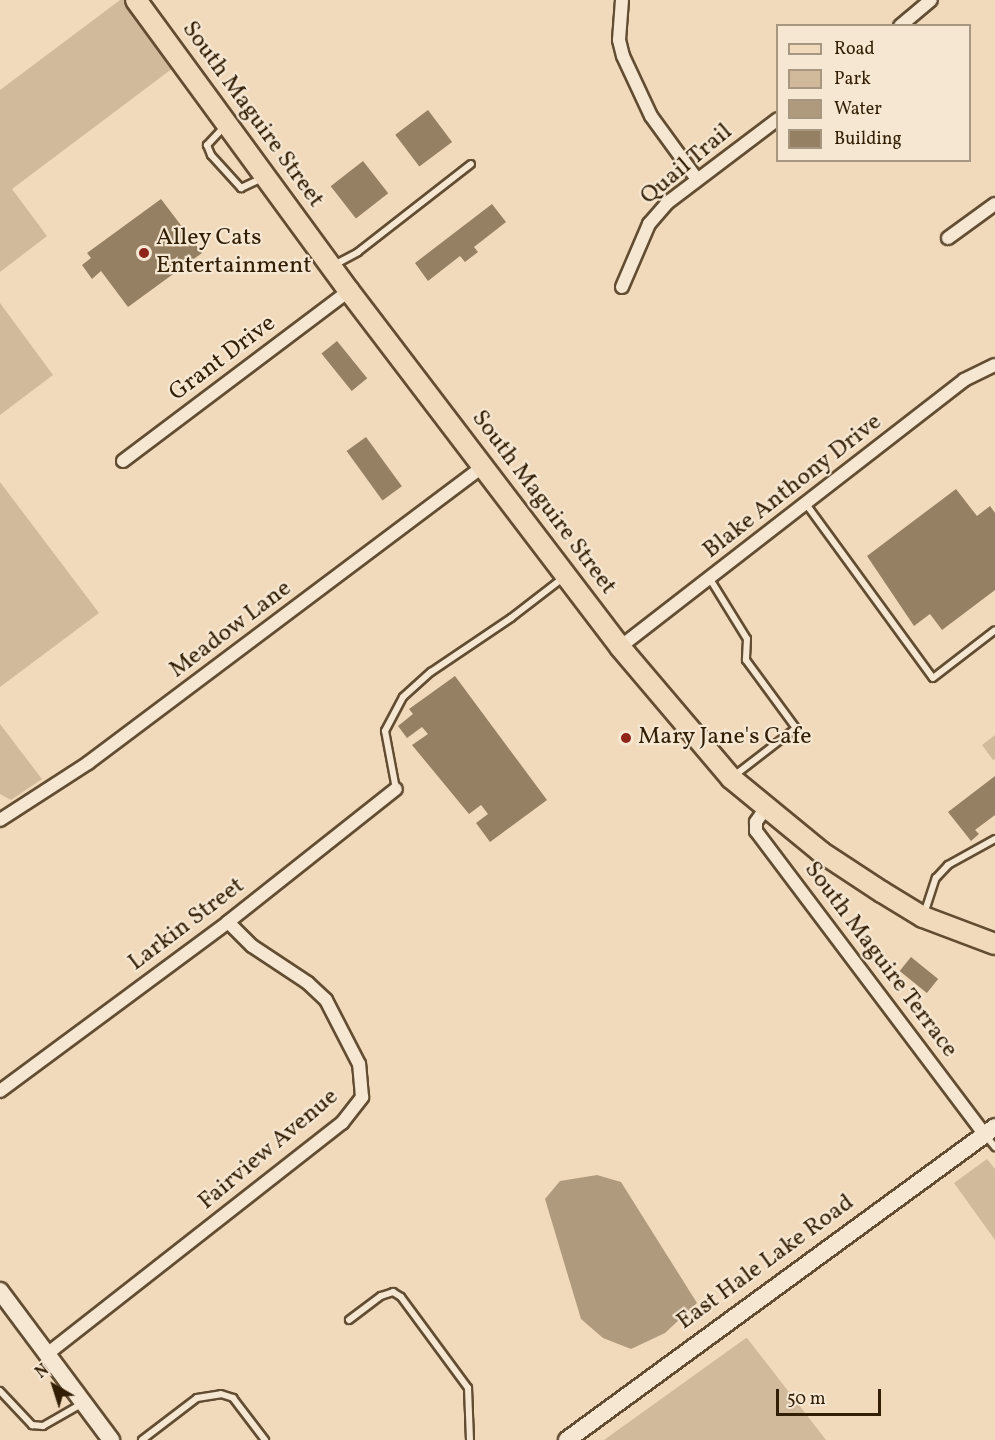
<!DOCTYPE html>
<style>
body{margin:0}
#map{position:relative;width:995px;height:1440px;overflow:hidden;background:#f1dabb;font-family:Vollkorn,serif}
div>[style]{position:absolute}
.green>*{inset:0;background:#d1ba9c}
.water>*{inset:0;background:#b09a7d}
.building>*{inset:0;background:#958063;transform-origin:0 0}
.roads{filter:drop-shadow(2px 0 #624d32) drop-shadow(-2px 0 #624d32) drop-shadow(0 2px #624d32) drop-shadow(0 -2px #624d32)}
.service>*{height:6px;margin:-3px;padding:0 3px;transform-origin:3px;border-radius:3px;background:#f6e7d3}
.minor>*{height:12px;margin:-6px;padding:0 6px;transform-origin:6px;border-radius:6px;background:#f6e7d3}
.secondary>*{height:16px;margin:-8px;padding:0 8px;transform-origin:8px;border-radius:8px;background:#f6e7d3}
.primary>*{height:20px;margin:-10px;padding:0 10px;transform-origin:10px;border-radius:10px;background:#f1dabb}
.dots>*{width:16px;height:16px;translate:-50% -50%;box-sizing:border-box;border:3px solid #f6e7d3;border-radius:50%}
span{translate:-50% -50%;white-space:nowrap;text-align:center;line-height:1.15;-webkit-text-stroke:4.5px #f6e7d3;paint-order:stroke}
.street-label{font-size:24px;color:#321e04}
.poi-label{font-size:24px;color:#321e04}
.left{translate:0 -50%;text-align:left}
.legend{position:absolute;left:776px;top:24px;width:195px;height:138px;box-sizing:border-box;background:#f6e7d3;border:2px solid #a89780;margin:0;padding:8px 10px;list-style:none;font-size:18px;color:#321e04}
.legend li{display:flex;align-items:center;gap:12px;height:30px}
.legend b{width:30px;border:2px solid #a89780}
.north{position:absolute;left:24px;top:1356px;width:60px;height:60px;-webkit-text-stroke:4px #f6e7d3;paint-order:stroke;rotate:321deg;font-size:16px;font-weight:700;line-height:24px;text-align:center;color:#321e04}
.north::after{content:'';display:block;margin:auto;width:21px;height:27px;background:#321e04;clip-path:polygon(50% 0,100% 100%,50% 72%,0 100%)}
.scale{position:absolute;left:776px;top:1389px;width:105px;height:27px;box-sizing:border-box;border:3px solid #321e04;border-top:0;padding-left:8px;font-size:18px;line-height:21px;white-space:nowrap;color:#321e04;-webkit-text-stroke:4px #f6e7d3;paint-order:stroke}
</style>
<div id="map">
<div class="green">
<div style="clip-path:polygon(120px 0,125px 0,173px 68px,12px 189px,47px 236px,0 272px,0 90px)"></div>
<div style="clip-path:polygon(0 303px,53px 375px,0 415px)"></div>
<div style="clip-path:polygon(0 482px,99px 613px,0 687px)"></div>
<div style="clip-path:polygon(0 724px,42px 779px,11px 800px,0 794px)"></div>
<div style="clip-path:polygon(995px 735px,995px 759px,993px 760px,982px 745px)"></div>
<div style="clip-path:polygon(987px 1159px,995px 1169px,995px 1240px,954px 1183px)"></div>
<div style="clip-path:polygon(747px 1338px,826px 1440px,604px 1440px,746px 1338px)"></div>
</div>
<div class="water">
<div style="clip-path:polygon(597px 1175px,621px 1182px,697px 1303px,665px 1333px,631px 1349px,603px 1338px,581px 1319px,545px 1199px,560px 1181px)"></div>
</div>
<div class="building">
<div style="left:428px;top:110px;width:40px;height:41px;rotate:53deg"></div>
<div style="left:363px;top:161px;width:41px;height:41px;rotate:52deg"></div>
<div style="clip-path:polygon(161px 199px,202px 253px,128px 307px,101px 271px,92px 279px,82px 265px,91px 258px,87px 253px)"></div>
<div style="clip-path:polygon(492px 204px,506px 222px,474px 247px,478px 252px,465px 262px,460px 256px,428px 281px,415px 263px)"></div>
<div style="left:337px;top:341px;width:48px;height:20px;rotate:51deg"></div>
<div style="left:366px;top:437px;width:61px;height:24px;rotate:54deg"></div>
<div style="clip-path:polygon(956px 489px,977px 516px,990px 506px,995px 513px,995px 590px,942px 630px,930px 614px,914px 626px,867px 556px)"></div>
<div style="clip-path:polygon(455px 676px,547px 800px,490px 842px,476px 823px,488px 814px,481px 805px,469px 814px,412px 745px,428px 734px,422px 727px,407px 738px,398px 726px,413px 714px,409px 709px)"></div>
<div style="clip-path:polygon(995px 776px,995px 815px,975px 830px,979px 834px,971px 841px,948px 812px)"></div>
<div style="left:911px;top:957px;width:35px;height:18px;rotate:39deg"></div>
</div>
<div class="roads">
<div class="service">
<div style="left:224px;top:127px;width:25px;rotate:133deg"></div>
<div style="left:207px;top:145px;width:11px;rotate:68deg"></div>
<div style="left:211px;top:155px;width:45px;rotate:47.7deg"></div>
<div style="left:241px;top:188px;width:23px;rotate:-25deg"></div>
<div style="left:334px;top:265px;width:27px;rotate:-28deg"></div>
<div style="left:358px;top:252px;width:143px;rotate:-37.9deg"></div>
<div style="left:806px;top:504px;width:215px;rotate:53.9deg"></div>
<div style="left:933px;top:678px;width:78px;rotate:-37.7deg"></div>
<div style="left:710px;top:579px;width:70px;rotate:58.3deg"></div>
<div style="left:747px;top:639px;width:21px;rotate:93deg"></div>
<div style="left:746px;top:660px;width:84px;rotate:53.7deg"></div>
<div style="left:796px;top:728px;width:78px;rotate:142.3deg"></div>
<div style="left:396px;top:789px;width:59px;rotate:-100.7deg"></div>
<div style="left:385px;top:731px;width:38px;rotate:-62deg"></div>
<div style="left:403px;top:697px;width:38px;rotate:-42deg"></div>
<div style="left:431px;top:672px;width:97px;rotate:-34deg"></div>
<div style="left:511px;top:618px;width:67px;rotate:-37.7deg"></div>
<div style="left:924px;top:914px;width:38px;rotate:-72deg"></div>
<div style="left:936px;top:878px;width:18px;rotate:-47deg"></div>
<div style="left:948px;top:865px;width:54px;rotate:-29deg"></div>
<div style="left:985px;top:1135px;width:16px;rotate:50deg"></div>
<div style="left:349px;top:1320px;width:40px;rotate:-37deg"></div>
<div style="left:381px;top:1296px;width:13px;rotate:-18deg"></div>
<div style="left:393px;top:1292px;width:9px;rotate:32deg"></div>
<div style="left:401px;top:1297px;width:113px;rotate:53.6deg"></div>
<div style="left:468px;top:1388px;width:52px;rotate:87.8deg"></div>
<div style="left:0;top:1391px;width:47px;rotate:46.7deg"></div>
<div style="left:32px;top:1425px;width:11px;rotate:5deg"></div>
<div style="left:43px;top:1426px;width:46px;rotate:-29.9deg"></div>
<div style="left:142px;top:1440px;width:69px;rotate:-37.4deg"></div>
<div style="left:197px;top:1398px;width:24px;rotate:-9deg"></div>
<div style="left:221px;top:1394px;width:13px;rotate:18deg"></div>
<div style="left:233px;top:1398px;width:53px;rotate:52.7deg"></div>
</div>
<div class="minor">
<div style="left:622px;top:0;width:40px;rotate:94.3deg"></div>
<div style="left:619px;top:40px;width:16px;rotate:76deg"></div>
<div style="left:623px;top:56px;width:66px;rotate:65deg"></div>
<div style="left:651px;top:116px;width:77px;rotate:54deg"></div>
<div style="left:900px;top:26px;width:40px;rotate:-40deg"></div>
<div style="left:948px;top:238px;width:58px;rotate:-35.9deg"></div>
<div style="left:622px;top:287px;width:69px;rotate:-66.8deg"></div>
<div style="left:649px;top:224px;width:28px;rotate:-49deg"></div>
<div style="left:667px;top:203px;width:139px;rotate:-37.1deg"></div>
<div style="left:123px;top:461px;width:283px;rotate:-37deg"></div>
<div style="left:620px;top:647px;width:435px;rotate:-37.8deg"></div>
<div style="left:964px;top:380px;width:34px;rotate:-26deg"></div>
<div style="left:765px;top:809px;width:16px;rotate:125deg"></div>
<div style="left:756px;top:822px;width:9px;rotate:90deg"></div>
<div style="left:756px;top:831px;width:381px;rotate:53deg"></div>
<div style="left:0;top:820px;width:105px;rotate:-32.9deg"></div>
<div style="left:88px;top:763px;width:494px;rotate:-36.9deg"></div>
<div style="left:0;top:1091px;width:284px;rotate:-36.5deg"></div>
<div style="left:228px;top:922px;width:214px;rotate:-38.4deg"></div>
<div style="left:47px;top:1354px;width:375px;rotate:-38.1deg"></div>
<div style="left:342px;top:1123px;width:33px;rotate:-52deg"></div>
<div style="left:362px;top:1097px;width:33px;rotate:-95deg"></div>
<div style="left:359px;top:1064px;width:72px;rotate:-117.3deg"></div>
<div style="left:326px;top:1000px;width:25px;rotate:-137deg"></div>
<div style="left:308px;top:983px;width:67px;rotate:-146.5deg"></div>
<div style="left:252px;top:946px;width:34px;rotate:-135deg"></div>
</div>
<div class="secondary">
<div style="left:0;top:1291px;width:186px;rotate:53.3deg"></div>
<div style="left:567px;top:1440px;width:530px;rotate:-36.18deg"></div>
</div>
<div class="primary">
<div style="left:136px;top:0;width:361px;rotate:53.8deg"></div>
<div style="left:349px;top:291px;width:447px;rotate:52.7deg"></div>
<div style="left:620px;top:647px;width:172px;rotate:49.7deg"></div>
<div style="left:731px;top:778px;width:117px;rotate:39.4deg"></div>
<div style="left:821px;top:852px;width:73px;rotate:33.3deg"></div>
<div style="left:882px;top:892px;width:48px;rotate:31.4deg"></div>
<div style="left:923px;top:917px;width:77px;rotate:20.6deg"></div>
</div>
</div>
<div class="dots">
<div style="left:144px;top:253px;background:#8f2418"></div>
<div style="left:626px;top:738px;background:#8f2418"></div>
</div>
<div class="street-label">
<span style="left:252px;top:115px;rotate:54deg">South Maguire Street</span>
<span style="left:687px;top:165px;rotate:-40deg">Quail Trail</span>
<span style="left:223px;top:359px;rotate:-37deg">Grant Drive</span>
<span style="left:793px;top:487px;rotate:-38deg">Blake Anthony Drive</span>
<span style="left:543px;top:503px;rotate:53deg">South Maguire Street</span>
<span style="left:231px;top:630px;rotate:-37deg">Meadow Lane</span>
<span style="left:187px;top:925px;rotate:-37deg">Larkin Street</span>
<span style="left:880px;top:960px;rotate:53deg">South Maguire Terrace</span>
<span style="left:269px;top:1150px;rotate:-40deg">Fairview Avenue</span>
<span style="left:766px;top:1263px;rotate:-36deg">East Hale Lake Road</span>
</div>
<div class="poi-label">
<span class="left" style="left:156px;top:253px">Alley Cats<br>Entertainment</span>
<span class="left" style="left:638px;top:738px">Mary Jane's Cafe</span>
</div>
<ul class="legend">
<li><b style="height:8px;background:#f1dabb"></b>Road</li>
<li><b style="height:16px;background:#d1ba9c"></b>Park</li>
<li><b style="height:16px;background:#b09a7d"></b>Water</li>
<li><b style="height:16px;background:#958063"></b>Building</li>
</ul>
<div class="north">N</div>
<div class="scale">50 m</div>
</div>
